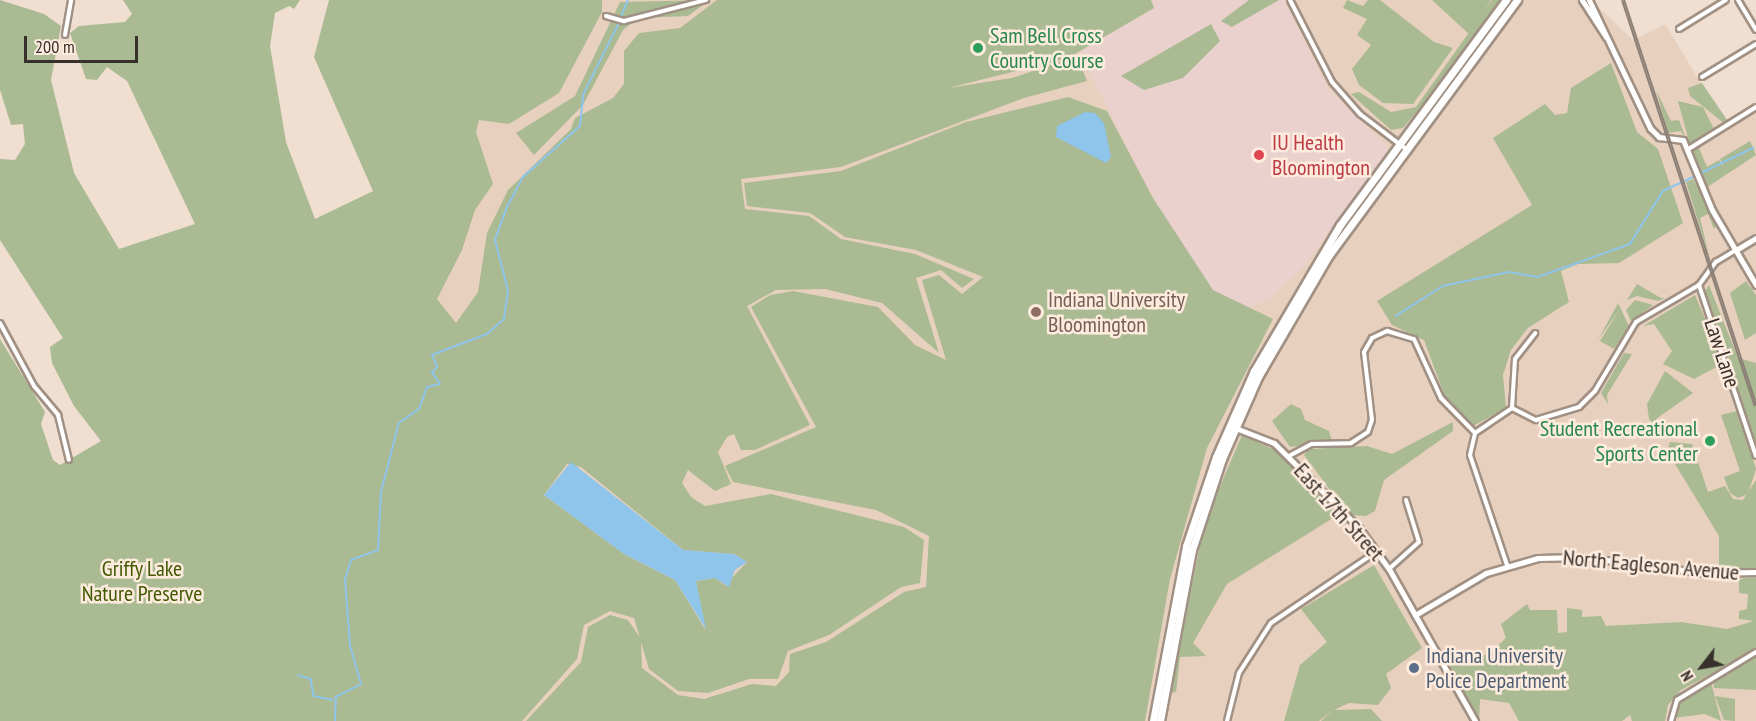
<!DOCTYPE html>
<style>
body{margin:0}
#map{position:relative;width:1756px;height:721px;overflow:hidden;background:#f0ded0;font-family:"PT Sans Narrow",sans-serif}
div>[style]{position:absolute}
.built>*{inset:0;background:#e8d0be}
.medical>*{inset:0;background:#ebd1cd}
.green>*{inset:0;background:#aaba92}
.water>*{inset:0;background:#8fc5ea}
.stream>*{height:1.5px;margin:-0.75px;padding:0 0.75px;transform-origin:0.75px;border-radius:0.75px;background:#8fc5ea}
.roads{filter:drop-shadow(2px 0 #a19184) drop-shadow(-2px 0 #a19184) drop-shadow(0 2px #a19184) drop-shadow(0 -2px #a19184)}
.street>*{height:4px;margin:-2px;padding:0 2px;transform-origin:2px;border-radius:2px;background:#fff}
.secondary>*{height:5px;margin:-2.5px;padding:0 2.5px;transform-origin:2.5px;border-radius:2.5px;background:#fff}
.highway>*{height:7px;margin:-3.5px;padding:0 3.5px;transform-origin:3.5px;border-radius:3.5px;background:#fff}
.rail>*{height:4px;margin-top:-2px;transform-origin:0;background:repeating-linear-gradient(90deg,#fdebdd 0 4.5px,#8c8076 0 9px);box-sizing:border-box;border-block:2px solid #8c8076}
.dots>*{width:16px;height:16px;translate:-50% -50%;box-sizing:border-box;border:3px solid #fdebdd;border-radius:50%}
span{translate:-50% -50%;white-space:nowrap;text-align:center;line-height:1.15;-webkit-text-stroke:5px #fdebdd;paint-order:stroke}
.leisure-label{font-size:22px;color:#27864d}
.left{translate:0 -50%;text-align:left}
.right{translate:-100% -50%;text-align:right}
.health-label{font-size:22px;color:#be3a42}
.education-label{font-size:22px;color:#785e54}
.street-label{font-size:22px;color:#38312b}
.park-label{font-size:22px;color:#425903}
.service-label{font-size:22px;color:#4e5e75}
.north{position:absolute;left:1672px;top:637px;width:60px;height:60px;-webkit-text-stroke:4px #fdebdd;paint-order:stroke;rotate:239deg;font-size:16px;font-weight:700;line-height:24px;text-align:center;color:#38312b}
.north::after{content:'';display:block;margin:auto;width:21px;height:27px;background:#38312b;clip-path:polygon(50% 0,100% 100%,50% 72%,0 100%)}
.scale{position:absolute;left:24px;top:36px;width:114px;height:27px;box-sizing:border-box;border:3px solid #38312b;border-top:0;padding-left:8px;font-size:18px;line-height:21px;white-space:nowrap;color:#38312b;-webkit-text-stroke:4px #fdebdd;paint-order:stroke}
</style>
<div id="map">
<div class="built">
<div style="clip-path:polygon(381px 0,1591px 0,1633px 40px,1665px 24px,1727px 126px,1756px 109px,1756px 721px,388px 721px)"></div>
</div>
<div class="medical">
<div style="clip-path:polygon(1151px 0,1284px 0,1328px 89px,1387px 146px,1388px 152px,1305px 265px,1270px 299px,1248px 307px,1213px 290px,1153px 198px,1079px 52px,1154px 8px)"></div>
</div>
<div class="green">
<div style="clip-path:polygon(evenodd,0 0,44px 14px,61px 26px,51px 80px,74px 173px,119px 249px,195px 224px,127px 81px,107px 67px,97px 80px,86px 79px,70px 33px,79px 26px,125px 22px,132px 14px,123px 0,300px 0,294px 9px,289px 6px,275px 13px,270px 46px,286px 142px,315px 219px,373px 191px,314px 57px,329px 0,602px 0,602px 12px,559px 93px,509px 124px,479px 120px,476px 132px,493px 184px,475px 210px,462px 250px,437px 299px,456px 323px,478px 292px,487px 233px,508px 190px,571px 129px,575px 118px,613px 98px,624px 84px,624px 51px,639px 33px,680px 28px,717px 0,1151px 0,1154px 8px,1068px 58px,948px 88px,1012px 78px,1077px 56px,1087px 81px,1024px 98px,841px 167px,741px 179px,745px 209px,809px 216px,841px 239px,915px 254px,974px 279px,962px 288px,941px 270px,916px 278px,939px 353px,882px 303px,825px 289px,776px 290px,747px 306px,810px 425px,755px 450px,741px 450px,734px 434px,727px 437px,718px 452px,731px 484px,715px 491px,688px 470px,682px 483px,691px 497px,705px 506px,771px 494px,904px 527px,924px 540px,920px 583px,901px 587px,829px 635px,788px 651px,778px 679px,749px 679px,708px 693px,678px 691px,649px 669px,634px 618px,610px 611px,584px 625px,577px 659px,522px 721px,0 721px,0 339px,45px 412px,41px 424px,53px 460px,60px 465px,101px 441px,74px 406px,52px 363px,50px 347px,63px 338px,0 240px,0 159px,15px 160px,25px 144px,23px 124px,11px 125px,0 90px,0 0,567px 464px,581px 467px,683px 550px,734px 554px,747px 562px,725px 585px,715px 578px,696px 581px,705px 629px,675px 580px,624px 554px,544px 495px,567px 464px)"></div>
<div style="clip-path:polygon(710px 0,688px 16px,638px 18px,623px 30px,583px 105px,534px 155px,516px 133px,575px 96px,620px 2px)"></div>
<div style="clip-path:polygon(1249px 0,1279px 0,1232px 27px,1221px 21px)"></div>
<div style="clip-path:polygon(1347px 0,1363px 6px,1368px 0,1380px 0,1434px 42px,1453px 48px,1413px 104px,1383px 103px,1359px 85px,1352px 69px,1371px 45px,1357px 35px,1367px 19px,1343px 8px)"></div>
<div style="clip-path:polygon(1432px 0,1491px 0,1470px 35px)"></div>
<div style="clip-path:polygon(1492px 0,1501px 0,1439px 85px,1403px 128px,1391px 130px,1351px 94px,1359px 92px,1391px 112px,1416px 107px)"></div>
<div style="clip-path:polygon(1211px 24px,1220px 41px,1183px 78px,1144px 90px,1121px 76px)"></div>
<div style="clip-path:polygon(1611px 63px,1637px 132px,1658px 149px,1683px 223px,1619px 263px,1578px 264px,1561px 271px,1569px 302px,1528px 328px,1511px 350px,1503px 375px,1506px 408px,1473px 426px,1447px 402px,1424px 340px,1392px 325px,1377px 301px,1532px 205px,1493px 138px,1545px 104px,1555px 115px,1567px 113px,1571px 88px)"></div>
<div style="clip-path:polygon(1702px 83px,1727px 120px,1725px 124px,1690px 96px,1688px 88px)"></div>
<div style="clip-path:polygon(1656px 90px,1671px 121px,1679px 120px,1688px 145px,1681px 131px,1668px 133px)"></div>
<div style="clip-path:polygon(1068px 97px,1107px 111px,1153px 198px,1213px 290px,1273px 319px,1207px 448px,1170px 579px,1145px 721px,526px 721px,581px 662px,588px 627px,610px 615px,628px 620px,641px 639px,642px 668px,678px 695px,704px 699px,752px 684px,776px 686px,789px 672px,790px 654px,826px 642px,904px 592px,926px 587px,929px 536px,876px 510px,733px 482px,725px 466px,816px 427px,751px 307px,770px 295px,793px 291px,878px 307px,915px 345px,946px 360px,922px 280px,939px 275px,962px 294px,983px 277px,916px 250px,845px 237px,810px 213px,747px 206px,744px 183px,841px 171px,966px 122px)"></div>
<div style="clip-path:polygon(1678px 101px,1703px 107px,1715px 131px,1690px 145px)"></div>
<div style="clip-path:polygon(1750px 141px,1756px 155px,1706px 188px,1691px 150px,1698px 146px,1707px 167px,1719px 160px,1724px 168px,1720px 159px)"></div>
<div style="clip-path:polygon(1684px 154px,1717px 225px,1714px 229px,1708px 214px,1700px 218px,1710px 260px,1686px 182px,1693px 179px,1699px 190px)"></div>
<div style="clip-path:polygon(1746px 281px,1756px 295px,1756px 333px,1745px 340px,1730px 293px)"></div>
<div style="clip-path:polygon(1637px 284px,1661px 298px,1665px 298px,1658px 301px,1637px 296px,1627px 300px)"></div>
<div style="clip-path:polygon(1709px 285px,1738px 358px,1756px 363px,1756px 445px,1705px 291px)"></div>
<div style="clip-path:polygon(1695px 295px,1723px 361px,1720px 357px,1722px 364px,1694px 379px,1663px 364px,1672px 351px,1654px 324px,1643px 326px)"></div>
<div style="clip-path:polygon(1635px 300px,1653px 305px,1631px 321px,1626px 310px)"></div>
<div style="clip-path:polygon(1618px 303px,1629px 326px,1614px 349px,1600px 341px,1619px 310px,1598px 340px)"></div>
<div style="clip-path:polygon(1624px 353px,1632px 354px,1607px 395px,1608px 404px,1601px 393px)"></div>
<div style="clip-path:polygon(1665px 371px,1693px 393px,1656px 419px,1667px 439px,1649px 419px,1647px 404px)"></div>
<div style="clip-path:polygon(1291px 404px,1301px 409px,1305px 420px,1329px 431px,1332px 441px,1290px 447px,1272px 421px)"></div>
<div style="clip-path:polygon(1737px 411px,1756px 469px,1748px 494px,1738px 498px,1730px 493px,1724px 477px,1740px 471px,1721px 415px)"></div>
<div style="clip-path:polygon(1453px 422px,1453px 431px,1384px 480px,1375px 511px,1366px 516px,1349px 515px,1304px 455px,1309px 449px,1367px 446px,1392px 454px)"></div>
<div style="clip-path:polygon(1242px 435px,1279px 452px,1346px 519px,1333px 518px,1227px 584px,1193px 643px,1206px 656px,1180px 657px,1176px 692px,1170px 693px,1205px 521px)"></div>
<div style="clip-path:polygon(1670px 442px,1692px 444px,1708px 492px,1725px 486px,1733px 499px,1743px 500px,1756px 480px,1756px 568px,1719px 569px,1719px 536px,1667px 451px)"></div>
<div style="clip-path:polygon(1374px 565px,1422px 648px,1386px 674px,1391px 688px,1378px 705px,1349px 703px,1334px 710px,1371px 709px,1382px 721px,1321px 721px,1333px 710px,1319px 721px,1284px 721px,1300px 665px,1327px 642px,1301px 609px)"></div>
<div style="clip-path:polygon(1756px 577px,1756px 650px,1681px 690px,1668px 705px,1665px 721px,1632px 721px,1630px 715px,1622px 721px,1519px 721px,1509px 703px,1480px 699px,1479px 721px,1455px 677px,1477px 721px,1431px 635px,1446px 661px,1450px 657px,1461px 664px,1490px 653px,1506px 638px,1501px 624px,1527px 604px,1530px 610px,1557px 610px,1558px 633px,1567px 632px,1567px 608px,1582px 610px,1582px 617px,1601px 616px,1606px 626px,1681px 622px,1727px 629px,1754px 621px,1739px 619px,1739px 611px,1747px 609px,1748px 594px,1739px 593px,1739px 579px)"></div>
<div style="clip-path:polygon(1756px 657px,1756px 690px,1714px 688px,1713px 681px)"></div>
<div style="clip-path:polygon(1711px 682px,1721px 721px,1705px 714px,1673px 718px,1680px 701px)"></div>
<div style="clip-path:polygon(1715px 696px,1735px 699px,1735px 721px,1724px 720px)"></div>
</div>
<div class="water">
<div style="clip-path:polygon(1085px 112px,1095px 113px,1104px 123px,1111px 157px,1106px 163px,1056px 137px,1057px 126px)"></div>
<div style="clip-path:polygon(571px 462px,683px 550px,734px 554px,747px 562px,735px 570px,729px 587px,715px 578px,696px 581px,706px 629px,675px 580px,624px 554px,544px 495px)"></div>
</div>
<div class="stream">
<div style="left:621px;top:17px;width:18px;rotate:-68deg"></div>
<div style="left:1699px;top:174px;width:60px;rotate:-25.7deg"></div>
<div style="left:1685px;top:181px;width:11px;rotate:-27deg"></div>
<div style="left:1396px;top:316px;width:56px;rotate:-32.6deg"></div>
<div style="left:1443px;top:286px;width:67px;rotate:-12deg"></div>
<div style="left:1509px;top:272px;width:29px;rotate:10deg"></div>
<div style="left:1538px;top:277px;width:98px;rotate:-19.7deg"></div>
<div style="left:1630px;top:244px;width:62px;rotate:-58.1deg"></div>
<div style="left:1663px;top:191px;width:19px;rotate:-25deg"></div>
<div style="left:298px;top:675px;width:14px;rotate:17deg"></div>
<div style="left:311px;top:679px;width:17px;rotate:80deg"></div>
<div style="left:314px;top:696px;width:19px;rotate:12deg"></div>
<div style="left:335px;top:721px;width:24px;rotate:-88deg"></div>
<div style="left:336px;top:697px;width:28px;rotate:-27deg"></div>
<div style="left:361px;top:684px;width:40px;rotate:-106deg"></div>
<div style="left:350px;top:646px;width:66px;rotate:-94.3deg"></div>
<div style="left:345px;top:580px;width:21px;rotate:-73deg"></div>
<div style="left:351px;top:560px;width:29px;rotate:-20deg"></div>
<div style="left:378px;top:550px;width:58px;rotate:-87deg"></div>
<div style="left:381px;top:492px;width:71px;rotate:-75.4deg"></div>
<div style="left:399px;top:423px;width:24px;rotate:-35deg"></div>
<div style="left:419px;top:409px;width:23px;rotate:-70deg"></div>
<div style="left:427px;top:387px;width:13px;rotate:-13deg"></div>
<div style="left:440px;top:384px;width:14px;rotate:-126deg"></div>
<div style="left:432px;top:373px;width:8px;rotate:-50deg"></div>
<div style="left:437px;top:367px;width:13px;rotate:-113deg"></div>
<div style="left:432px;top:355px;width:59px;rotate:-20.9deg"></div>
<div style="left:487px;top:334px;width:23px;rotate:-41deg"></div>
<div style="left:504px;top:319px;width:28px;rotate:-82deg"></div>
<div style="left:508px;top:291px;width:53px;rotate:-104.3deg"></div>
<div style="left:495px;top:240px;width:33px;rotate:-70deg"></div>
<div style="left:506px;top:209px;width:36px;rotate:-62deg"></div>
<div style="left:523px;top:177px;width:76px;rotate:-41.8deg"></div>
<div style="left:580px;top:126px;width:31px;rotate:-84deg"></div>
<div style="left:583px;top:95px;width:80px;rotate:-63.4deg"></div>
</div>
<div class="roads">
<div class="street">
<div style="left:1290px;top:0;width:92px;rotate:62.9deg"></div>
<div style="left:1332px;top:82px;width:43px;rotate:48.8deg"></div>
<div style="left:1360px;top:114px;width:58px;rotate:37.3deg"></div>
<div style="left:1738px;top:0;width:35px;rotate:59deg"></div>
<div style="left:606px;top:16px;width:19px;rotate:16deg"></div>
<div style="left:624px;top:21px;width:85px;rotate:-14.4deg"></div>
<div style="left:1679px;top:29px;width:55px;rotate:-31.7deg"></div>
<div style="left:65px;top:35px;width:36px;rotate:-80deg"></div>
<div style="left:1702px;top:77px;width:63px;rotate:-31.4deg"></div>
<div style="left:1687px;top:150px;width:81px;rotate:-31.9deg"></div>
<div style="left:1699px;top:285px;width:180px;rotate:71.6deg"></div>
<div style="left:0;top:323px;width:72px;rotate:61.6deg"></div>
<div style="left:34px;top:386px;width:38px;rotate:50deg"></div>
<div style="left:58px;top:415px;width:46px;rotate:76.3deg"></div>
<div style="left:1512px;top:408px;width:49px;rotate:-86.5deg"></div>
<div style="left:1515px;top:359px;width:33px;rotate:-52deg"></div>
<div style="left:1289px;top:456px;width:26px;rotate:-28deg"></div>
<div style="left:1312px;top:444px;width:39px;rotate:-1deg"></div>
<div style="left:1351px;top:443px;width:20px;rotate:-33deg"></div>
<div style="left:1368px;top:432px;width:13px;rotate:-72deg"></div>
<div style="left:1372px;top:420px;width:68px;rotate:-96.7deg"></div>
<div style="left:1364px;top:352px;width:16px;rotate:-60deg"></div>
<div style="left:1372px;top:338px;width:17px;rotate:-25deg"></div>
<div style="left:1387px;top:331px;width:28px;rotate:17deg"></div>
<div style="left:1414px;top:339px;width:65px;rotate:65.4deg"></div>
<div style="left:1441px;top:398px;width:49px;rotate:45.8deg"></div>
<div style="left:1507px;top:565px;width:116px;rotate:-108.6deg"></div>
<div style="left:1470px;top:455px;width:23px;rotate:-77deg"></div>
<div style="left:1475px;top:433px;width:45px;rotate:-34deg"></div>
<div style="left:1512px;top:408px;width:27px;rotate:27deg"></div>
<div style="left:1536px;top:420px;width:45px;rotate:-16.8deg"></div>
<div style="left:1579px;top:407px;width:23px;rotate:-45deg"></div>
<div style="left:1595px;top:391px;width:80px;rotate:-59.3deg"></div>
<div style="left:1636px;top:322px;width:73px;rotate:-30.4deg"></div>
<div style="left:1699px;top:285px;width:29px;rotate:-54deg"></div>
<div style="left:1716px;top:262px;width:23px;rotate:-31deg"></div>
<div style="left:1389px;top:569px;width:40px;rotate:-42deg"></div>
<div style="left:1419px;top:542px;width:44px;rotate:-107.2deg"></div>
<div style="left:1227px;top:721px;width:49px;rotate:-76deg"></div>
<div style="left:1239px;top:673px;width:59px;rotate:-57.4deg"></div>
<div style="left:1271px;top:623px;width:127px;rotate:-34.1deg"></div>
<div style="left:1671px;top:721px;width:22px;rotate:-74deg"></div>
<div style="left:1677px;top:700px;width:92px;rotate:-31.3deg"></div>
</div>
<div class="secondary">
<div style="left:1582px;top:0;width:44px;rotate:57deg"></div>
<div style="left:1589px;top:0;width:142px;rotate:64.5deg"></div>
<div style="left:1650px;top:128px;width:13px;rotate:45deg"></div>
<div style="left:1659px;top:137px;width:24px;rotate:7deg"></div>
<div style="left:1683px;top:140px;width:76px;rotate:67.5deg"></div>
<div style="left:1712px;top:210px;width:87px;rotate:59.6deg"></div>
<div style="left:1736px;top:250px;width:23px;rotate:-31deg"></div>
<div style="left:1233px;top:427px;width:44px;rotate:21.3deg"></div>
<div style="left:1274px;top:443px;width:120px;rotate:45deg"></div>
<div style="left:1359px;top:528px;width:51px;rotate:53.8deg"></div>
<div style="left:1389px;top:569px;width:175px;rotate:60.5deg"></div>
<div style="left:1415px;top:615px;width:82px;rotate:-30.6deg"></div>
<div style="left:1486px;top:573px;width:54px;rotate:-16.1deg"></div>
<div style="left:1538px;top:558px;width:45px;rotate:-1.3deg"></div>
<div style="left:1583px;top:557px;width:123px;rotate:7.5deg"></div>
<div style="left:1705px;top:573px;width:51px;rotate:-1.1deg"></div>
</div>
<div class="highway">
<div style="left:1153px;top:721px;width:178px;rotate:-79.3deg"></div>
<div style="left:1186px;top:546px;width:94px;rotate:-71.4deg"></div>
<div style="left:1216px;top:457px;width:94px;rotate:-66.2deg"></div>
<div style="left:1254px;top:371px;width:169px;rotate:-59.5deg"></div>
<div style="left:1340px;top:225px;width:280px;rotate:-53.6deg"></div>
<div style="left:1160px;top:721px;width:174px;rotate:-79.4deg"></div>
<div style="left:1192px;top:550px;width:96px;rotate:-71.8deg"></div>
<div style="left:1222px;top:459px;width:90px;rotate:-66.3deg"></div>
<div style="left:1258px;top:377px;width:141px;rotate:-59.8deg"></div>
<div style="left:1329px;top:255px;width:317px;rotate:-53.6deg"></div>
</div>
</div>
<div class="rail">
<div style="left:1623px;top:0;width:427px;rotate:71.9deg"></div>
</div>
<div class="dots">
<div style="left:978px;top:48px;background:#2e9e5b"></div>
<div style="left:1259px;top:155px;background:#e0444e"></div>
<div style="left:1036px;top:312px;background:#8d6e63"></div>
<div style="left:1710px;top:441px;background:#2e9e5b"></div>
<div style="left:1414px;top:668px;background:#5c6f8a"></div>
</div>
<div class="leisure-label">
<span class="left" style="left:990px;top:48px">Sam Bell Cross<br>Country Course</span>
<span class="right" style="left:1698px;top:441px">Student Recreational<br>Sports Center</span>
</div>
<div class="health-label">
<span class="left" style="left:1272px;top:155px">IU Health<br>Bloomington</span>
</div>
<div class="education-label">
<span class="left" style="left:1048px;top:312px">Indiana University<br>Bloomington</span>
</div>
<div class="street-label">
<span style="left:1722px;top:353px;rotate:72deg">Law Lane</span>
<span style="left:1339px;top:512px;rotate:48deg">East 17th Street</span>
<span style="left:1651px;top:565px;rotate:5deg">North Eagleson Avenue</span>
</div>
<div class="park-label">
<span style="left:142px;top:581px">Griffy Lake<br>Nature Preserve</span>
</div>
<div class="service-label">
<span class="left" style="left:1426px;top:668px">Indiana University<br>Police Department</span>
</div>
<div class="north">N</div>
<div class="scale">200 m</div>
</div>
